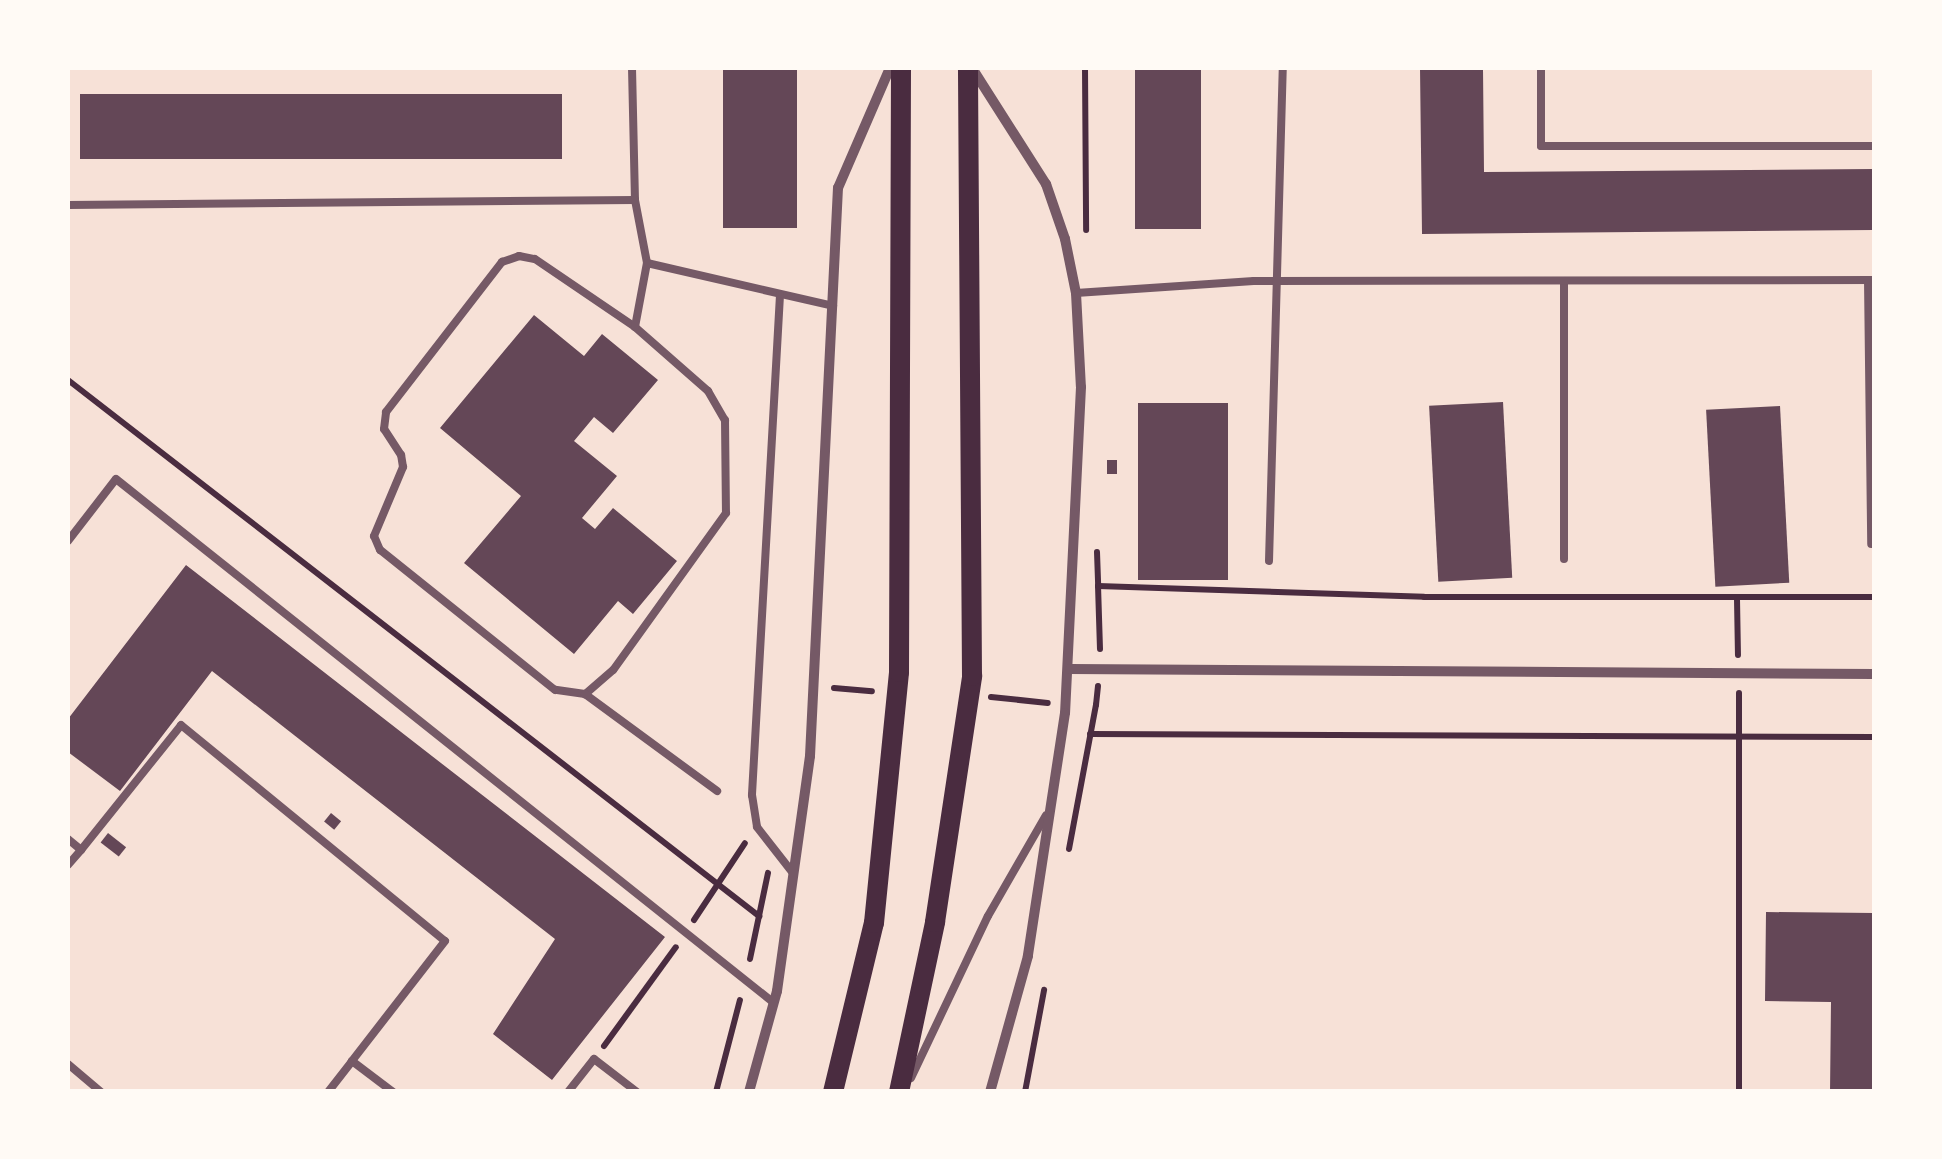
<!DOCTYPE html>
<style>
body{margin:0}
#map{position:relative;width:1942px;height:1159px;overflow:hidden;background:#f7e1d7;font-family:Helvetica,sans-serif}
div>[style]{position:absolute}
.building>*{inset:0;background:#644757;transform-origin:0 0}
.path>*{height:6px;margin:-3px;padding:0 3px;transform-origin:3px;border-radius:3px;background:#4a2c40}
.service>*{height:8px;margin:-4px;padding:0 4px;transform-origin:4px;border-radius:4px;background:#755966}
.minor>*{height:10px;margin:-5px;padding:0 5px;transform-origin:5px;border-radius:5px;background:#755966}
.secondary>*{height:20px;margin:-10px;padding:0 10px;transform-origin:10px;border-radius:10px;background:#4a2c40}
span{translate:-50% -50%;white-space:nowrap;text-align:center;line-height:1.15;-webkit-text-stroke:9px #fffaf5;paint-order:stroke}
.frame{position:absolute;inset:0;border:70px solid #fffaf5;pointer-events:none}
</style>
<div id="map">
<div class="building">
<div style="left:723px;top:68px;width:74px;height:160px"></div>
<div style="left:1135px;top:68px;width:66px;height:161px"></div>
<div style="clip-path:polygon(1420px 68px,1483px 68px,1484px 172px,1874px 169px,1874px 230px,1422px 234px)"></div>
<div style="left:80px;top:94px;width:482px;height:65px"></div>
<div style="clip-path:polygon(534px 315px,584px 356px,602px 334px,658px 380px,613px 433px,594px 417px,574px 441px,617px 476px,582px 518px,595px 529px,613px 508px,677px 561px,633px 614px,618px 601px,574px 654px,464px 563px,521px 496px,440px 428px)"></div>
<div style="left:1503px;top:402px;width:176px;height:74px;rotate:87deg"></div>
<div style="left:1138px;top:403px;width:90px;height:177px"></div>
<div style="left:1780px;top:406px;width:177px;height:74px;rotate:87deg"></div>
<div style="left:1117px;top:460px;width:14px;height:10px;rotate:90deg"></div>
<div style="clip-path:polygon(186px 565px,665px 937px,552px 1080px,493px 1034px,555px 939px,212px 671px,120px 791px,68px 752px,68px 719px)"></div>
<div style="left:331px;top:813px;width:13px;height:11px;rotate:39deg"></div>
<div style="left:108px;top:833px;width:23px;height:12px;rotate:38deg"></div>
<div style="clip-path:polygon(1766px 912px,1874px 913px,1874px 1092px,1830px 1092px,1831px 1002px,1765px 1001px)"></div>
</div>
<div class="path">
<div style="left:1085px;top:68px;width:162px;rotate:89.6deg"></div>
<div style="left:68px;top:380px;width:875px;rotate:37.8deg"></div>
<div style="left:1097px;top:552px;width:34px;rotate:88deg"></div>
<div style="left:1737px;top:599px;width:56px;rotate:89deg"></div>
<div style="left:1100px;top:649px;width:63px;rotate:-91.8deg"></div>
<div style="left:1098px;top:586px;width:326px;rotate:1.9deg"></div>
<div style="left:1424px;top:597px;width:450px"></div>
<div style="left:834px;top:688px;width:38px;rotate:5deg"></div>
<div style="left:991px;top:697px;width:57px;rotate:6deg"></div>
<div style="left:1096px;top:705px;width:19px;rotate:-84deg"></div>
<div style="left:1090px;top:734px;width:784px;rotate:0.22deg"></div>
<div style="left:1069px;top:849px;width:147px;rotate:-79.4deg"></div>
<div style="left:694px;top:920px;width:92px;rotate:-56.5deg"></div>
<div style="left:750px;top:959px;width:88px;rotate:-78.2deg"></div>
<div style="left:604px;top:1046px;width:122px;rotate:-54deg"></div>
<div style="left:716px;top:1092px;width:95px;rotate:-75.4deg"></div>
<div style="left:1025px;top:1092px;width:104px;rotate:-79.4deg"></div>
<div style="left:1739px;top:1092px;width:399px;rotate:-90deg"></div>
</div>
<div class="service">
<div style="left:632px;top:68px;width:132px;rotate:88.7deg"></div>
<div style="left:1541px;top:68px;width:78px;rotate:90deg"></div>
<div style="left:1541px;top:146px;width:333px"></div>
<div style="left:68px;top:205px;width:567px;rotate:-0.51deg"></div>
<div style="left:635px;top:200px;width:64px;rotate:79.2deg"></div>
<div style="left:647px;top:263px;width:191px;rotate:13deg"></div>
<div style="left:519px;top:256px;width:16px;rotate:11deg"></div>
<div style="left:535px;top:259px;width:121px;rotate:34.2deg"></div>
<div style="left:635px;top:327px;width:97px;rotate:41.2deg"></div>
<div style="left:708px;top:391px;width:34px;rotate:60deg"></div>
<div style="left:725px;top:420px;width:93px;rotate:89.4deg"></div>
<div style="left:726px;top:513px;width:193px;rotate:125.7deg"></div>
<div style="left:613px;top:670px;width:37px;rotate:139deg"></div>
<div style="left:585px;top:694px;width:30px;rotate:-172deg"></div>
<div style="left:555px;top:690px;width:224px;rotate:-141.3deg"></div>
<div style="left:380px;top:550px;width:15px;rotate:-113deg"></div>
<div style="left:374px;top:536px;width:75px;rotate:-67.2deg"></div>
<div style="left:403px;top:467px;width:12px;rotate:-99deg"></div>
<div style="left:401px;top:455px;width:31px;rotate:-123deg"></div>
<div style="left:384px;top:429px;width:17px;rotate:-83deg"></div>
<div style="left:386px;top:412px;width:190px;rotate:-52.3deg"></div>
<div style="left:502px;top:262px;width:18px;rotate:-19deg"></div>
<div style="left:1868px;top:280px;width:264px;rotate:89.3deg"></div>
<div style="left:1564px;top:281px;width:278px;rotate:90deg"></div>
<div style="left:1076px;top:293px;width:178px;rotate:-3.9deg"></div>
<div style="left:1254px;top:281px;width:620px;rotate:-0.09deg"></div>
<div style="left:780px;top:295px;width:501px;rotate:93.21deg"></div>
<div style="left:752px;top:795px;width:32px;rotate:81deg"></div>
<div style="left:757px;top:827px;width:58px;rotate:52deg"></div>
<div style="left:635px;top:327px;width:65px;rotate:-79.4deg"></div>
<div style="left:68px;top:541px;width:78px;rotate:-52.3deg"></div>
<div style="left:116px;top:479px;width:841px;rotate:38.53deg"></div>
<div style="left:1269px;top:561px;width:493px;rotate:-88.4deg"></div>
<div style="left:585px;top:694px;width:164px;rotate:36.3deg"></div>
<div style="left:68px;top:839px;width:17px;rotate:40deg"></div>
<div style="left:81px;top:850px;width:160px;rotate:-51.3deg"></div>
<div style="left:181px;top:725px;width:341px;rotate:39.3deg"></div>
<div style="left:445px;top:941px;width:152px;rotate:127.8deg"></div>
<div style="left:352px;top:1061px;width:51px;rotate:37.1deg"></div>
<div style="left:68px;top:865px;width:20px;rotate:-49deg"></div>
<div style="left:68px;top:1064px;width:43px;rotate:40.3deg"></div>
<div style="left:911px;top:1078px;width:179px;rotate:-64.6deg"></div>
<div style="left:988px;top:916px;width:116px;rotate:-60.1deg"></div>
<div style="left:328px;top:1092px;width:39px;rotate:-52deg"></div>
<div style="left:568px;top:1092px;width:42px;rotate:-51.8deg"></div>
<div style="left:594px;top:1059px;width:54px;rotate:37.5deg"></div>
</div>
<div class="minor">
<div style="left:972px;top:68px;width:138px;rotate:57.5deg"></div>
<div style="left:1046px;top:184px;width:58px;rotate:70.9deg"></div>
<div style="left:1065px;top:239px;width:55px;rotate:78.5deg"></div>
<div style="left:1076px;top:293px;width:94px;rotate:87deg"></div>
<div style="left:1081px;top:387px;width:326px;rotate:92.8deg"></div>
<div style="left:1065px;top:713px;width:246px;rotate:98.7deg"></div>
<div style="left:1028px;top:956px;width:141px;rotate:105.6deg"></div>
<div style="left:1070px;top:669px;width:804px;rotate:0.36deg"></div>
<div style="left:749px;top:1092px;width:105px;rotate:-74.5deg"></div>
<div style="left:777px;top:991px;width:237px;rotate:-82deg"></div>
<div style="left:810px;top:756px;width:569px;rotate:-87.18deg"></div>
<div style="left:838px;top:188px;width:131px;rotate:-66.6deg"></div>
</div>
<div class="secondary">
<div style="left:833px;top:1092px;width:174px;rotate:-76.4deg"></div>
<div style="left:874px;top:923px;width:252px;rotate:-84.3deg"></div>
<div style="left:899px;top:672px;width:604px;rotate:-89.81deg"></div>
<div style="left:899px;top:1092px;width:174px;rotate:-78deg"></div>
<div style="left:935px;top:922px;width:249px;rotate:-81.4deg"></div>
<div style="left:972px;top:676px;width:608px;rotate:-90.38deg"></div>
</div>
<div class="frame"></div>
</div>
